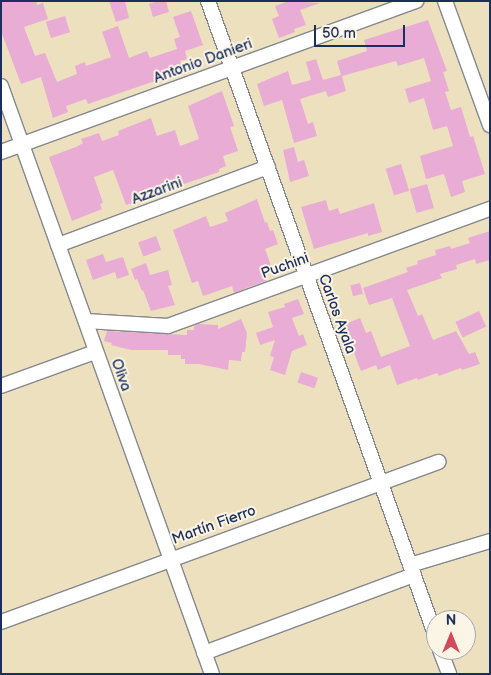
<!DOCTYPE html>
<meta charset="utf-8">
<style>
body{margin:0}
#map{position:relative;width:491px;height:675px;overflow:hidden;background:#ede0be;font-family:"Balsamiq Sans",sans-serif}
div>[style]{position:absolute}
.building>*{inset:0;background:#e9acd5;transform-origin:0 0}
.roads{filter:drop-shadow(1px 0 #84888e) drop-shadow(-1px 0 #84888e) drop-shadow(0 1px #84888e) drop-shadow(0 -1px #84888e)}
.street>*{height:14px;margin:-7px;padding:0 7px;transform-origin:7px;border-radius:7px;background:#fff}
span{translate:-50% -50%;white-space:nowrap;text-align:center;line-height:1.15;-webkit-text-stroke:4px #fcf5e5;paint-order:stroke}
.street-label{font-size:15px;color:#1b2f5e}
.frame{position:absolute;inset:0;border:2px solid #1b2f5e;pointer-events:none}
.north{position:absolute;left:426px;top:610px;width:50px;height:50px;box-sizing:border-box;background:#fcf5e5;border:1px solid #a2a6af;border-radius:50%;rotate:0deg;font-size:14px;font-weight:700;line-height:20px;text-align:center;color:#1b2f5e}
.north::after{content:'';display:block;margin:auto;width:18px;height:22px;background:#d1495b;clip-path:polygon(50% 0,100% 100%,50% 72%,0 100%)}
.scale{position:absolute;left:314px;top:25px;width:91px;height:22px;box-sizing:border-box;border:2px solid #1b2f5e;border-top:0;padding-left:6px;font-size:15px;line-height:18px;white-space:nowrap;color:#1b2f5e;-webkit-text-stroke:4px #fcf5e5;paint-order:stroke}
</style>
<div id="map">
<div class="building">
<div style="clip-path:polygon(1px 1px,36px 1px,37px 5px,43px 3px,48px 19px,24px 27px,35px 56px,45px 53px,57px 82px,77px 74px,75px 66px,85px 62px,86px 66px,111px 57px,102px 32px,118px 26px,129px 58px,147px 51px,150px 58px,177px 49px,174px 39px,180px 37px,173px 17px,191px 11px,203px 45px,185px 51px,187px 59px,180px 61px,184px 71px,88px 104px,86px 99px,66px 106px,68px 112px,53px 118px,41px 77px,21px 84px,1px 31px)"></div>
<div style="clip-path:polygon(109px 1px,125px 1px,129px 18px,116px 22px)"></div>
<div style="clip-path:polygon(158px 1px,166px 1px,169px 12px,153px 17px,149px 4px)"></div>
<div style="clip-path:polygon(289px 1px,320px 3px,300px 10px,306px 25px,294px 29px,295px 32px,279px 38px,272px 19px,279px 16px,275px 6px)"></div>
<div style="left:65px;top:16px;width:17px;height:20px;rotate:73deg"></div>
<div style="clip-path:polygon(428px 20px,447px 71px,443px 72px,449px 91px,445px 92px,451px 110px,461px 107px,470px 137px,473px 136px,485px 174px,462px 181px,465px 192px,451px 197px,444px 174px,426px 179px,420px 156px,453px 146px,447px 126px,433px 130px,424px 98px,409px 103px,405px 89px,431px 81px,424px 58px,398px 66px,396px 61px,342px 76px,346px 91px,328px 97px,326px 91px,300px 99px,308px 124px,313px 122px,317px 136px,294px 143px,282px 100px,264px 106px,257px 84px,288px 71px,292px 85px,311px 80px,306px 62px,316px 59px,323px 80px,341px 75px,337px 61px,367px 51px,364px 40px)"></div>
<div style="clip-path:polygon(222px 91px,234px 126px,230px 127px,238px 151px,223px 156px,226px 166px,219px 169px,219px 172px,175px 187px,176px 190px,126px 205px,113px 170px,94px 177px,103px 203px,100px 204px,102px 209px,72px 221px,49px 157px,76px 147px,83px 143px,81px 139px,99px 133px,102px 141px,119px 135px,118px 131px,151px 118px,157px 136px,175px 130px,180px 146px,199px 139px,188px 106px)"></div>
<div style="clip-path:polygon(294px 147px,298px 162px,304px 160px,309px 176px,290px 182px,283px 150px)"></div>
<div style="left:401px;top:164px;width:28px;height:16px;rotate:73deg"></div>
<div style="left:427px;top:184px;width:25px;height:18px;rotate:74deg"></div>
<div style="clip-path:polygon(257px 199px,265px 223px,267px 222px,270px 231px,273px 230px,278px 244px,265px 249px,272px 269px,263px 273px,266px 281px,249px 287px,234px 293px,232px 286px,203px 296px,198px 281px,192px 283px,173px 230px,206px 216px,210px 227px,228px 221px,225px 213px)"></div>
<div style="clip-path:polygon(326px 200px,329px 211px,338px 208px,340px 214px,374px 203px,382px 232px,368px 236px,368px 233px,314px 249px,301px 207px)"></div>
<div style="clip-path:polygon(490px 231px,490px 260px,476px 264px,475px 259px,456px 265px,457px 269px,440px 274px,442px 278px,407px 290px,418px 316px,422px 314px,433px 340px,456px 331px,469px 354px,475px 352px,480px 364px,462px 370px,461px 368px,439px 376px,437px 373px,418px 380px,417px 378px,397px 385px,390px 365px,378px 370px,376px 365px,361px 371px,343px 325px,360px 318px,366px 333px,371px 331px,381px 357px,410px 346px,392px 298px,369px 305px,363px 288px,408px 272px,406px 268px,418px 264px,417px 261px,436px 255px,435px 250px,450px 246px,451px 249px,470px 243px,468px 238px)"></div>
<div style="left:156px;top:236px;width:15px;height:19px;rotate:70deg"></div>
<div style="clip-path:polygon(103px 254px,106px 262px,123px 257px,129px 275px,117px 279px,115px 272px,93px 280px,86px 260px)"></div>
<div style="clip-path:polygon(146px 263px,150px 275px,168px 270px,172px 285px,168px 286px,175px 305px,151px 311px,143px 290px,142px 291px,137px 279px,135px 280px,131px 269px)"></div>
<div style="left:360px;top:283px;width:11px;height:10px;rotate:75deg"></div>
<div style="clip-path:polygon(298px 299px,304px 314px,292px 318px,299px 336px,303px 334px,307px 345px,292px 351px,285px 375px,270px 370px,274px 357px,270px 356px,275px 340px,260px 345px,256px 333px,273px 327px,268px 312px,285px 307px,284px 304px)"></div>
<div style="left:479px;top:311px;width:17px;height:26px;rotate:65deg"></div>
<div style="clip-path:polygon(241px 319px,247px 333px,245px 352px,242px 352px,241px 361px,229px 360px,228px 370px,199px 364px,185px 364px,185px 359px,181px 359px,181px 355px,168px 355px,168px 350px,131px 350px,111px 345px,112px 343px,104px 341px,107px 331px,187px 335px,187px 330px,194px 330px,194px 326px,198px 324px,218px 325px,218px 329px)"></div>
<div style="left:301px;top:372px;width:18px;height:11px;rotate:19deg"></div>
</div>
<div class="roads">
<div class="street">
<div style="left:208px;top:1px;width:676px;rotate:70.28deg"></div>
<div style="left:445px;top:1px;width:132px;rotate:70.1deg"></div>
<div style="left:1px;top:86px;width:625px;rotate:70.26deg"></div>
<div style="left:1px;top:152px;width:442px;rotate:-20deg"></div>
<div style="left:58px;top:245px;width:224px;rotate:-20.4deg"></div>
<div style="left:86px;top:321px;width:82px;rotate:3.5deg"></div>
<div style="left:168px;top:326px;width:343px;rotate:-20deg"></div>
<div style="left:1px;top:386px;width:100px;rotate:-19.9deg"></div>
<div style="left:410px;top:565px;width:84px;rotate:-16.7deg"></div>
<div style="left:1px;top:622px;width:466px;rotate:-20.1deg"></div>
<div style="left:440px;top:650px;width:26px;rotate:69deg"></div>
<div style="left:204px;top:653px;width:224px;rotate:-20.4deg"></div>
</div>
</div>
<div class="street-label">
<span style="left:203px;top:61px;rotate:-20deg">Antonio Danieri</span>
<span style="left:157px;top:191px;rotate:-20deg">Azzarini</span>
<span style="left:285px;top:266px;rotate:-20deg">Puchini</span>
<span style="left:337px;top:314px;rotate:70deg">Carlos Ayala</span>
<span style="left:121px;top:375px;rotate:70deg">Oliva</span>
<span style="left:214px;top:525px;rotate:-20deg">Martín Fierro</span>
</div>
<div class="frame"></div>
<div class="north">N</div>
<div class="scale">50 m</div>
</div>
